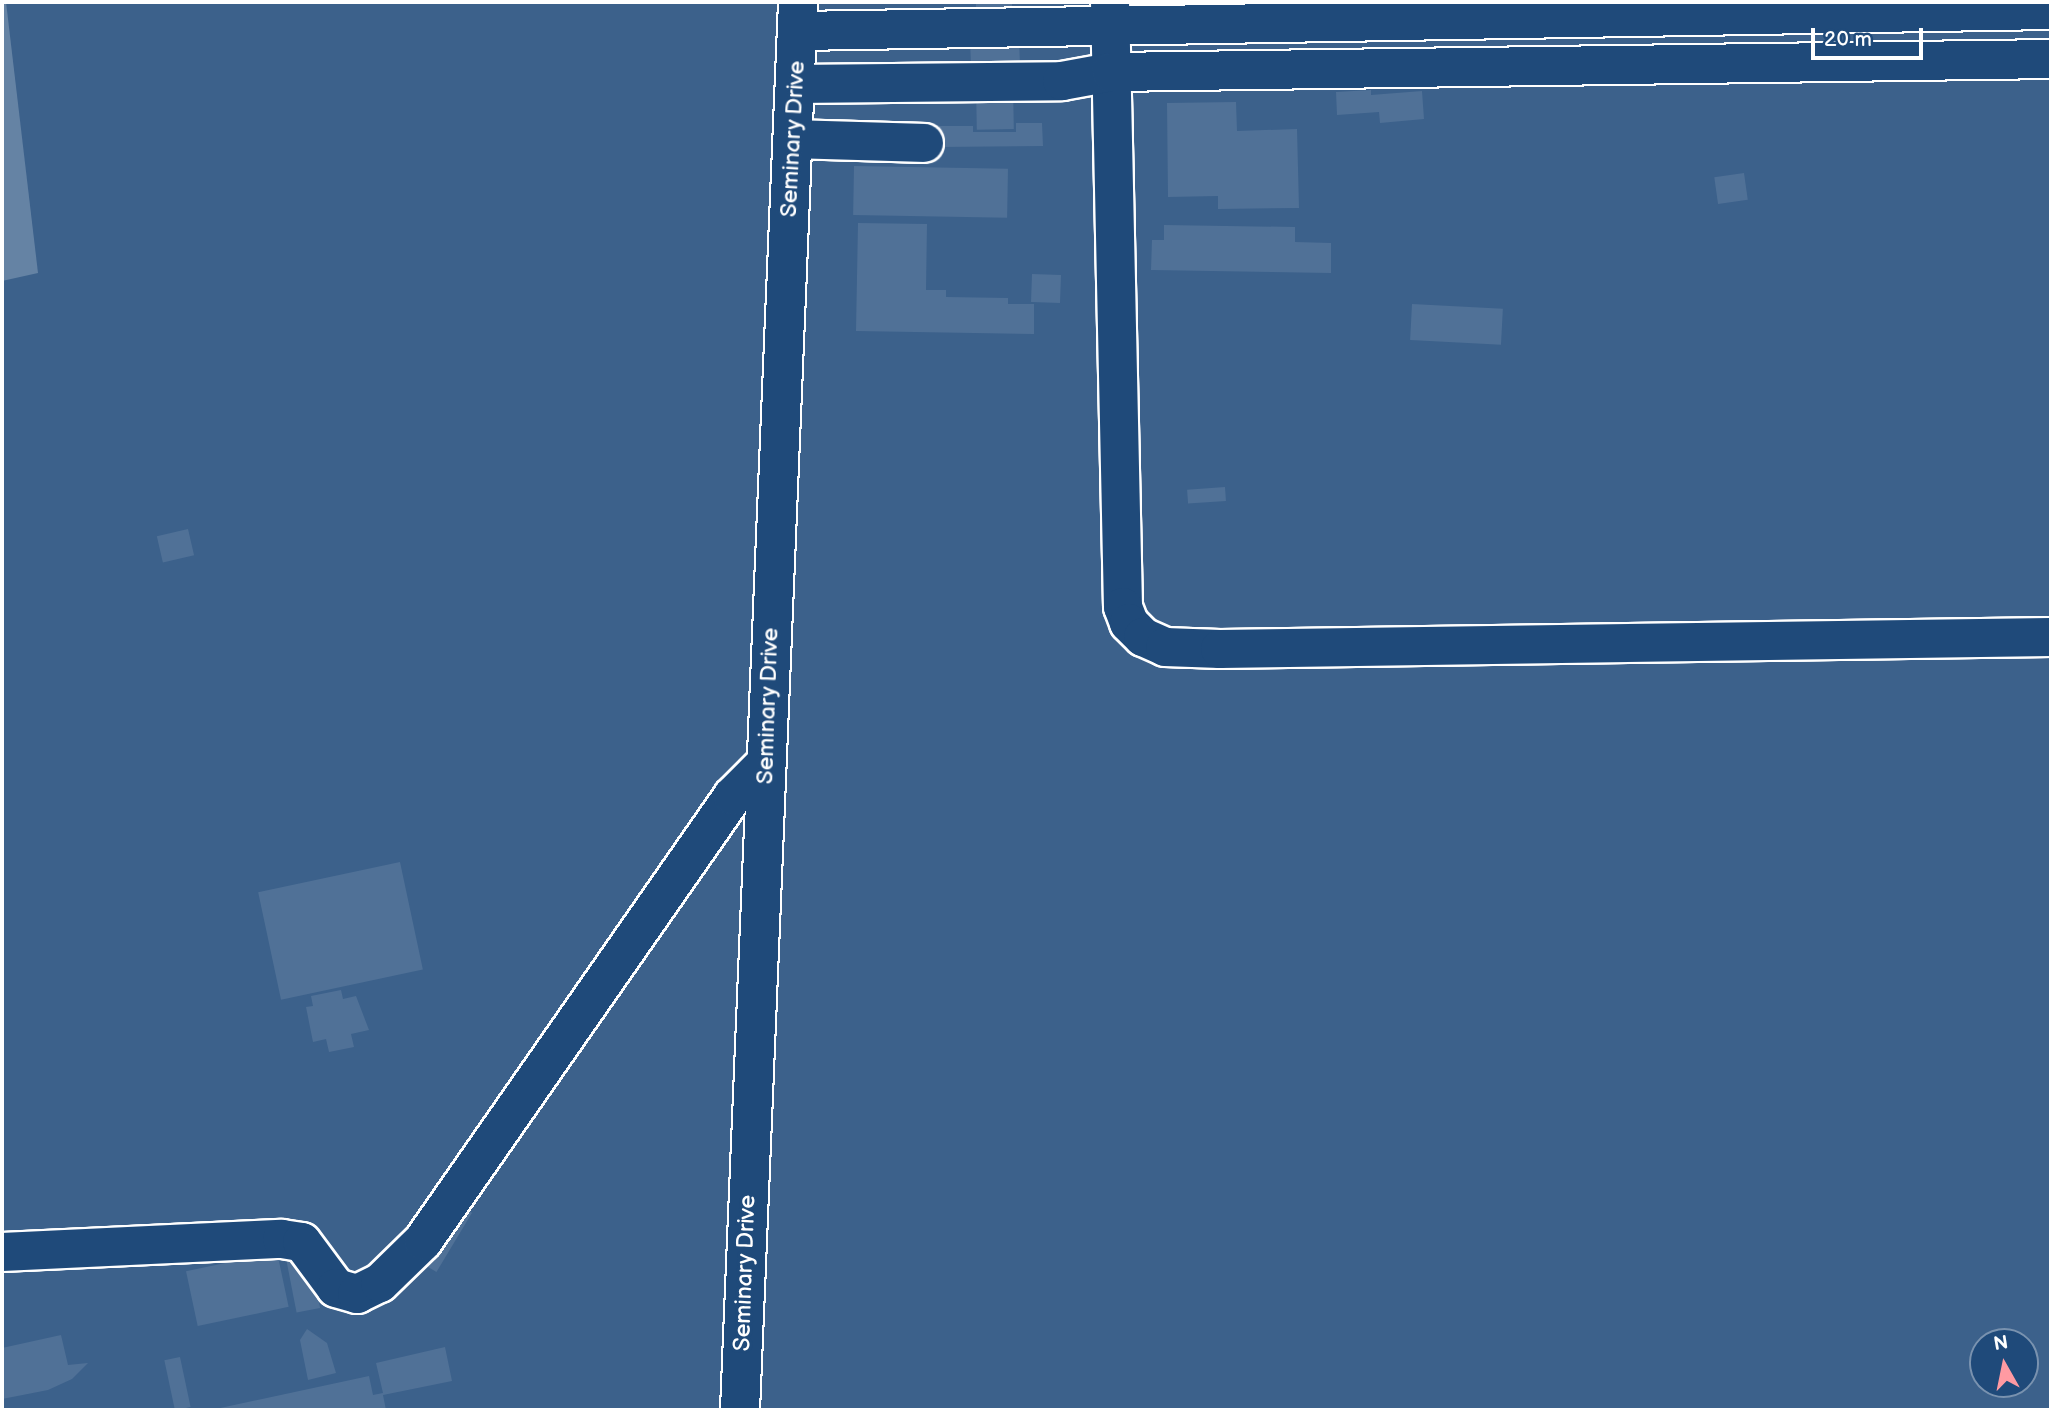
<!DOCTYPE html>
<style>
body{margin:0}
#map{position:relative;width:2053px;height:1412px;overflow:hidden;background:#1f4a7a;font-family:"Balsamiq Sans",sans-serif}
div>[style]{position:absolute}
.green>*{inset:0;background:#3c618b}
.water>*{inset:0;background:#6583a4}
.building>*{inset:0;background:#507197;transform-origin:0 0}
.roads{filter:drop-shadow(2px 0 #fff) drop-shadow(-2px 0 #fff) drop-shadow(0 2px #fff) drop-shadow(0 -2px #fff)}
.minor>*{height:38px;margin:-19px;padding:0 19px;transform-origin:19px;border-radius:19px;background:#1f4a7a}
span{translate:-50% -50%;white-space:nowrap;text-align:center;line-height:1.15;-webkit-text-stroke:6px #1f4a7a;paint-order:stroke}
.street-label{font-size:23px;color:#fff}
.frame{position:absolute;inset:0;border:4px solid #fff;pointer-events:none}
.north{position:absolute;left:1969px;top:1328px;width:70px;height:70px;box-sizing:border-box;background:#1f4a7a;border:2px solid #7992af;border-radius:50%;rotate:351deg;font-size:19px;font-weight:700;line-height:28px;text-align:center;color:#fff}
.north::after{content:'';display:block;margin:auto;width:24px;height:32px;background:#ff9aa2;clip-path:polygon(50% 0,100% 100%,50% 72%,0 100%)}
.scale{position:absolute;left:1811px;top:28px;width:112px;height:32px;box-sizing:border-box;border:4px solid #fff;border-top:0;padding-left:9px;font-size:21px;line-height:24px;white-space:nowrap;color:#fff;-webkit-text-stroke:5px #1f4a7a;paint-order:stroke}
</style>
<div id="map">
<div class="green">
<div style="clip-path:polygon(evenodd,2px 2px,2051px 2px,2051px 1410px,2px 1410px,2px 2px,1983px 1342px,2025px 1342px,2025px 1384px,1983px 1384px,1983px 1342px)"></div>
</div>
<div class="water">
<div style="clip-path:polygon(2px 2px,6px 2px,38px 273px,2px 281px)"></div>
</div>
<div class="building">
<div style="left:976px;top:2px;width:36px;height:27px"></div>
<div style="left:1019px;top:37px;width:33px;height:49px;rotate:88deg"></div>
<div style="left:1013px;top:83px;width:46px;height:37px;rotate:89deg"></div>
<div style="clip-path:polygon(1371px 90px,1371px 95px,1422px 91px,1424px 119px,1380px 123px,1379px 112px,1337px 115px,1336px 92px)"></div>
<div style="clip-path:polygon(1236px 102px,1237px 131px,1297px 129px,1299px 208px,1218px 209px,1218px 196px,1168px 197px,1167px 103px)"></div>
<div style="clip-path:polygon(1016px 123px,1042px 123px,1043px 146px,939px 147px,939px 126px,973px 126px,973px 132px,1016px 132px)"></div>
<div style="left:854px;top:166px;width:154px;height:49px;rotate:1deg"></div>
<div style="left:1744px;top:173px;width:27px;height:30px;rotate:82deg"></div>
<div style="clip-path:polygon(858px 223px,927px 224px,926px 290px,946px 290px,946px 297px,1008px 298px,1008px 304px,1034px 304px,1034px 334px,856px 331px)"></div>
<div style="clip-path:polygon(1164px 225px,1295px 227px,1295px 242px,1331px 243px,1331px 273px,1151px 270px,1152px 240px,1164px 240px)"></div>
<div style="left:1032px;top:274px;width:29px;height:28px;rotate:2deg"></div>
<div style="left:1412px;top:304px;width:91px;height:36px;rotate:3deg"></div>
<div style="left:1225px;top:487px;width:14px;height:38px;rotate:86deg"></div>
<div style="left:188px;top:529px;width:27px;height:32px;rotate:77deg"></div>
<div style="left:400px;top:862px;width:110px;height:145px;rotate:78deg"></div>
<div style="clip-path:polygon(341px 990px,343px 999px,356px 996px,369px 1030px,351px 1034px,354px 1047px,329px 1052px,326px 1039px,313px 1042px,306px 1007px,313px 1006px,311px 996px)"></div>
<div style="left:454px;top:1202px;width:21px;height:69px;rotate:31deg"></div>
<div style="left:277px;top:1252px;width:56px;height:93px;rotate:78deg"></div>
<div style="left:310px;top:1256px;width:53px;height:24px;rotate:79deg"></div>
<div style="clip-path:polygon(307px 1329px,327px 1343px,336px 1373px,308px 1380px,300px 1340px)"></div>
<div style="clip-path:polygon(61px 1335px,68px 1365px,88px 1363px,72px 1379px,48px 1390px,2px 1399px,2px 1348px)"></div>
<div style="clip-path:polygon(445px 1347px,452px 1381px,383px 1395px,386px 1410px,211px 1410px,369px 1376px,373px 1395px,383px 1393px,376px 1363px)"></div>
<div style="left:180px;top:1357px;width:51px;height:16px;rotate:78deg"></div>
</div>
<div class="roads">
<div class="minor">
<div style="left:1110px;top:2px;width:605px;rotate:88.77deg"></div>
<div style="left:1123px;top:607px;width:17px;rotate:69deg"></div>
<div style="left:1129px;top:623px;width:20px;rotate:45deg"></div>
<div style="left:1143px;top:637px;width:24px;rotate:24deg"></div>
<div style="left:1165px;top:647px;width:55px;rotate:2.1deg"></div>
<div style="left:1220px;top:649px;width:831px;rotate:-0.83deg"></div>
<div style="left:798px;top:31px;width:1253px;rotate:-0.96deg"></div>
<div style="left:795px;top:84px;width:267px;rotate:-0.6deg"></div>
<div style="left:1062px;top:81px;width:50px;rotate:-10.4deg"></div>
<div style="left:1111px;top:72px;width:940px;rotate:-0.79deg"></div>
<div style="left:793px;top:139px;width:131px;rotate:1.7deg"></div>
<div style="left:2px;top:1252px;width:280px;rotate:-2.7deg"></div>
<div style="left:282px;top:1239px;width:20px;rotate:9deg"></div>
<div style="left:302px;top:1242px;width:57px;rotate:53.5deg"></div>
<div style="left:336px;top:1288px;width:22px;rotate:16deg"></div>
<div style="left:357px;top:1294px;width:25px;rotate:-26deg"></div>
<div style="left:380px;top:1283px;width:60px;rotate:-44.3deg"></div>
<div style="left:423px;top:1241px;width:542px;rotate:-55.14deg"></div>
<div style="left:733px;top:796px;width:45px;rotate:-45deg"></div>
<div style="left:740px;top:1410px;width:1409px;rotate:-87.64deg"></div>
</div>
</div>
<div class="street-label">
<span style="left:793px;top:139px;rotate:-87deg">Seminary Drive</span>
<span style="left:768px;top:706px;rotate:-88deg">Seminary Drive</span>
<span style="left:745px;top:1273px;rotate:-88deg">Seminary Drive</span>
</div>
<div class="frame"></div>
<div class="north">N</div>
<div class="scale">20 m</div>
</div>
